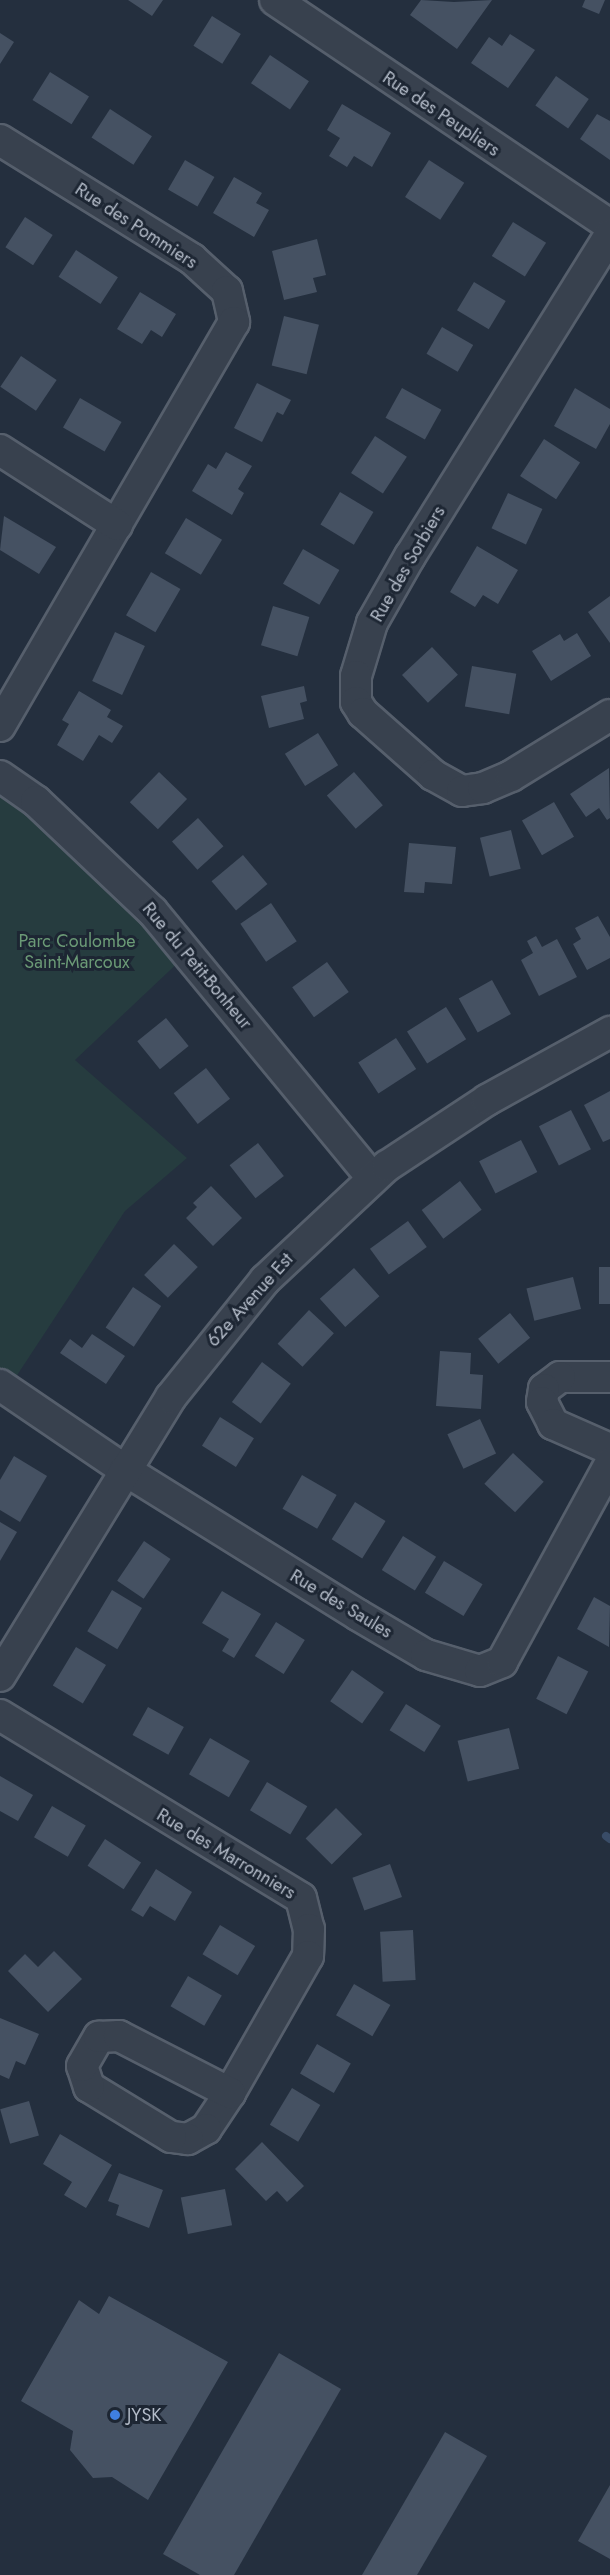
<!DOCTYPE html>
<style>
body{margin:0}
#map{position:relative;width:610px;height:2575px;overflow:hidden;background:#242f3e;font-family:Jost,sans-serif}
div>[style]{position:absolute}
.green>*{inset:0;background:#263c3f}
.stream>*{height:8px;margin:-4px;padding:0 4px;transform-origin:4px;border-radius:4px;background:#394c67}
.building>*{inset:0;background:#455162;transform-origin:0 0}
.roads{filter:drop-shadow(2px 0 #565f6c) drop-shadow(-2px 0 #565f6c) drop-shadow(0 2px #565f6c) drop-shadow(0 -2px #565f6c)}
.minor>*{height:30px;margin:-15px;padding:0 15px;transform-origin:15px;border-radius:15px;background:#38414e}
.dots>*{width:16px;height:16px;translate:-50% -50%;box-sizing:border-box;border:3px solid #1d2633;border-radius:50%}
span{translate:-50% -50%;white-space:nowrap;text-align:center;line-height:1.15;-webkit-text-stroke:6px #1d2633;paint-order:stroke}
.street-label{font-size:18px;color:#b4bcc9}
.park-label{font-size:18px;color:#6b9a76}
.poi-label{font-size:18px;color:#b4bcc9}
.left{translate:0 -50%;text-align:left}
</style>
<div id="map">
<div class="green">
<div style="clip-path:polygon(0 792px,89px 854px,185px 956px,75px 1060px,187px 1158px,125px 1211px,8px 1389px,0 1385px)"></div>
</div>
<div class="stream">
<div style="left:606px;top:1836px;width:5px;rotate:37deg"></div>
</div>
<div class="building">
<div style="clip-path:polygon(128px 0,163px 0,152px 16px)"></div>
<div style="clip-path:polygon(421px 0,454px 2px,492px 0,457px 49px,410px 15px)"></div>
<div style="clip-path:polygon(585px 0,605px 0,599px 14px,582px 7px)"></div>
<div style="left:212px;top:16px;width:34px;height:35px;rotate:32deg"></div>
<div style="clip-path:polygon(0 33px,14px 42px,0 64px)"></div>
<div style="clip-path:polygon(510px 34px,535px 50px,508px 88px,471px 63px,489px 37px,502px 46px)"></div>
<div style="left:270px;top:55px;width:47px;height:34px;rotate:34deg"></div>
<div style="left:50px;top:72px;width:46px;height:33px;rotate:32deg"></div>
<div style="left:556px;top:76px;width:40px;height:36px;rotate:35deg"></div>
<div style="clip-path:polygon(342px 104px,391px 133px,372px 167px,354px 156px,347px 167px,329px 156px,340px 138px,327px 130px)"></div>
<div style="left:110px;top:109px;width:50px;height:34px;rotate:33deg"></div>
<div style="clip-path:polygon(597px 114px,610px 121px,610px 160px,580px 139px)"></div>
<div style="left:185px;top:160px;width:34px;height:34px;rotate:30deg"></div>
<div style="left:429px;top:160px;width:42px;height:44px;rotate:33deg"></div>
<div style="clip-path:polygon(234px 177px,262px 193px,256px 203px,269px 210px,254px 237px,213px 213px)"></div>
<div style="left:25px;top:217px;width:33px;height:36px;rotate:33deg"></div>
<div style="left:513px;top:222px;width:39px;height:40px;rotate:32deg"></div>
<div style="clip-path:polygon(317px 239px,326px 275px,313px 278px,317px 292px,284px 300px,272px 251px)"></div>
<div style="left:76px;top:250px;width:50px;height:32px;rotate:33deg"></div>
<div style="left:474px;top:282px;width:37px;height:33px;rotate:31deg"></div>
<div style="clip-path:polygon(140px 292px,176px 314px,162px 337px,151px 330px,142px 344px,117px 329px)"></div>
<div style="left:284px;top:316px;width:36px;height:51px;rotate:14deg"></div>
<div style="left:442px;top:327px;width:36px;height:31px;rotate:30deg"></div>
<div style="left:21px;top:356px;width:43px;height:37px;rotate:34deg"></div>
<div style="clip-path:polygon(257px 383px,291px 400px,283px 415px,277px 412px,262px 442px,234px 428px)"></div>
<div style="left:402px;top:388px;width:45px;height:34px;rotate:29deg"></div>
<div style="clip-path:polygon(575px 388px,610px 409px,610px 424px,596px 449px,554px 426px)"></div>
<div style="left:80px;top:398px;width:48px;height:34px;rotate:30deg"></div>
<div style="left:375px;top:436px;width:38px;height:44px;rotate:33deg"></div>
<div style="left:544px;top:439px;width:43px;height:44px;rotate:33deg"></div>
<div style="clip-path:polygon(226px 452px,252px 466px,238px 489px,244px 493px,232px 515px,192px 491px,208px 464px,216px 469px)"></div>
<div style="left:340px;top:492px;width:39px;height:38px;rotate:31deg"></div>
<div style="left:508px;top:493px;width:38px;height:39px;rotate:25deg"></div>
<div style="clip-path:polygon(4px 516px,56px 547px,39px 574px,0 550px)"></div>
<div style="left:186px;top:518px;width:42px;height:41px;rotate:31deg"></div>
<div style="clip-path:polygon(477px 546px,518px 570px,498px 604px,483px 595px,475px 607px,450px 592px)"></div>
<div style="left:303px;top:549px;width:42px;height:40px;rotate:30deg"></div>
<div style="left:151px;top:572px;width:34px;height:50px;rotate:30deg"></div>
<div style="clip-path:polygon(610px 596px,610px 643px,588px 612px)"></div>
<div style="left:273px;top:606px;width:38px;height:41px;rotate:17deg"></div>
<div style="left:115px;top:632px;width:33px;height:54px;rotate:25deg"></div>
<div style="clip-path:polygon(577px 633px,591px 656px,551px 681px,532px 651px,560px 634px,564px 641px)"></div>
<div style="left:432px;top:647px;width:38px;height:41px;rotate:47deg"></div>
<div style="left:472px;top:666px;width:45px;height:41px;rotate:10deg"></div>
<div style="clip-path:polygon(304px 686px,307px 701px,300px 703px,304px 719px,269px 728px,261px 696px)"></div>
<div style="clip-path:polygon(79px 691px,111px 710px,107px 717px,123px 726px,112px 743px,99px 735px,83px 761px,57px 745px,69px 724px,62px 720px)"></div>
<div style="left:318px;top:733px;width:38px;height:39px;rotate:58deg"></div>
<div style="clip-path:polygon(609px 768px,610px 818px,607px 820px,599px 808px,586px 817px,570px 794px)"></div>
<div style="left:159px;top:772px;width:39px;height:42px;rotate:44deg"></div>
<div style="left:354px;top:772px;width:44px;height:36px;rotate:49deg"></div>
<div style="left:554px;top:802px;width:40px;height:37px;rotate:60deg"></div>
<div style="left:198px;top:818px;width:38px;height:35px;rotate:48deg"></div>
<div style="left:511px;top:830px;width:40px;height:32px;rotate:76deg"></div>
<div style="clip-path:polygon(409px 843px,456px 847px,452px 884px,425px 882px,424px 893px,404px 892px)"></div>
<div style="left:243px;top:855px;width:38px;height:41px;rotate:50deg"></div>
<div style="left:271px;top:903px;width:46px;height:37px;rotate:56deg"></div>
<div style="clip-path:polygon(598px 916px,610px 937px,610px 958px,587px 970px,573px 944px,581px 939px,575px 928px)"></div>
<div style="clip-path:polygon(536px 936px,542px 947px,557px 939px,577px 977px,539px 996px,521px 960px,533px 953px,527px 941px)"></div>
<div style="left:327px;top:962px;width:37px;height:43px;rotate:54deg"></div>
<div style="left:492px;top:980px;width:39px;height:38px;rotate:61deg"></div>
<div style="left:446px;top:1007px;width:38px;height:46px;rotate:58deg"></div>
<div style="left:166px;top:1018px;width:36px;height:37px;rotate:51deg"></div>
<div style="left:396px;top:1038px;width:37px;height:45px;rotate:57deg"></div>
<div style="left:206px;top:1068px;width:39px;height:41px;rotate:52deg"></div>
<div style="clip-path:polygon(610px 1091px,610px 1139px,603px 1142px,584px 1105px)"></div>
<div style="left:571px;top:1110px;width:44px;height:36px;rotate:63deg"></div>
<div style="left:521px;top:1140px;width:36px;height:47px;rotate:63deg"></div>
<div style="left:258px;top:1143px;width:42px;height:36px;rotate:52deg"></div>
<div style="left:460px;top:1181px;width:36px;height:48px;rotate:53deg"></div>
<div style="clip-path:polygon(211px 1186px,242px 1218px,213px 1246px,186px 1218px,197px 1207px,193px 1203px)"></div>
<div style="left:408px;top:1221px;width:32px;height:47px;rotate:54deg"></div>
<div style="left:174px;top:1244px;width:33px;height:43px;rotate:44deg"></div>
<div style="left:599px;top:1267px;width:11px;height:37px"></div>
<div style="left:354px;top:1268px;width:38px;height:46px;rotate:48deg"></div>
<div style="left:573px;top:1277px;width:33px;height:48px;rotate:76deg"></div>
<div style="left:133px;top:1287px;width:34px;height:49px;rotate:34deg"></div>
<div style="left:309px;top:1310px;width:34px;height:46px;rotate:43deg"></div>
<div style="left:510px;top:1313px;width:32px;height:41px;rotate:51deg"></div>
<div style="clip-path:polygon(92px 1334px,125px 1356px,106px 1384px,60px 1353px,70px 1339px,82px 1348px)"></div>
<div style="clip-path:polygon(440px 1351px,471px 1353px,470px 1374px,483px 1375px,481px 1409px,436px 1406px)"></div>
<div style="left:262px;top:1362px;width:36px;height:50px;rotate:37deg"></div>
<div style="left:220px;top:1417px;width:40px;height:34px;rotate:32deg"></div>
<div style="left:480px;top:1419px;width:38px;height:36px;rotate:65deg"></div>
<div style="left:513px;top:1453px;width:42px;height:42px;rotate:43deg"></div>
<div style="clip-path:polygon(14px 1456px,47px 1476px,20px 1522px,0 1510px,0 1480px)"></div>
<div style="left:302px;top:1475px;width:40px;height:39px;rotate:30deg"></div>
<div style="left:355px;top:1502px;width:36px;height:44px;rotate:32deg"></div>
<div style="clip-path:polygon(0 1522px,17px 1532px,0 1561px)"></div>
<div style="left:403px;top:1536px;width:39px;height:40px;rotate:32deg"></div>
<div style="left:144px;top:1541px;width:32px;height:48px;rotate:34deg"></div>
<div style="left:444px;top:1561px;width:45px;height:37px;rotate:31deg"></div>
<div style="left:112px;top:1590px;width:35px;height:48px;rotate:31deg"></div>
<div style="clip-path:polygon(222px 1591px,261px 1614px,234px 1658px,222px 1651px,229px 1639px,202px 1623px)"></div>
<div style="clip-path:polygon(594px 1597px,610px 1606px,609px 1647px,577px 1629px)"></div>
<div style="left:276px;top:1622px;width:34px;height:40px;rotate:32deg"></div>
<div style="left:76px;top:1647px;width:35px;height:45px;rotate:31deg"></div>
<div style="left:558px;top:1656px;width:34px;height:48px;rotate:27deg"></div>
<div style="left:352px;top:1670px;width:39px;height:38px;rotate:35deg"></div>
<div style="left:406px;top:1704px;width:41px;height:31px;rotate:32deg"></div>
<div style="left:148px;top:1707px;width:41px;height:32px;rotate:29deg"></div>
<div style="left:509px;top:1728px;width:42px;height:53px;rotate:76deg"></div>
<div style="left:210px;top:1738px;width:46px;height:42px;rotate:30deg"></div>
<div style="clip-path:polygon(0 1776px,33px 1795px,18px 1821px,0 1811px)"></div>
<div style="left:267px;top:1782px;width:47px;height:33px;rotate:31deg"></div>
<div style="left:52px;top:1806px;width:39px;height:36px;rotate:30deg"></div>
<div style="left:336px;top:1808px;width:37px;height:43px;rotate:45deg"></div>
<div style="left:105px;top:1839px;width:43px;height:32px;rotate:33deg"></div>
<div style="left:390px;top:1864px;width:35px;height:40px;rotate:70deg"></div>
<div style="clip-path:polygon(156px 1869px,192px 1892px,175px 1921px,150px 1906px,143px 1917px,131px 1910px)"></div>
<div style="left:220px;top:1925px;width:41px;height:34px;rotate:31deg"></div>
<div style="left:413px;top:1930px;width:50px;height:33px;rotate:87deg"></div>
<div style="clip-path:polygon(54px 1951px,82px 1979px,48px 2012px,8px 1971px,25px 1954px,38px 1967px)"></div>
<div style="left:188px;top:1976px;width:39px;height:35px;rotate:30deg"></div>
<div style="left:354px;top:1984px;width:42px;height:36px;rotate:30deg"></div>
<div style="clip-path:polygon(0 2018px,39px 2034px,25px 2065px,16px 2061px,9px 2079px,0 2075px)"></div>
<div style="left:317px;top:2044px;width:39px;height:34px;rotate:30deg"></div>
<div style="left:292px;top:2088px;width:33px;height:43px;rotate:31deg"></div>
<div style="left:29px;top:2101px;width:36px;height:30px;rotate:74deg"></div>
<div style="clip-path:polygon(60px 2134px,112px 2165px,86px 2208px,64px 2195px,72px 2182px,43px 2164px)"></div>
<div style="clip-path:polygon(262px 2142px,304px 2186px,287px 2202px,277px 2191px,266px 2201px,235px 2169px)"></div>
<div style="clip-path:polygon(119px 2173px,163px 2190px,149px 2228px,116px 2215px,119px 2205px,108px 2201px)"></div>
<div style="left:225px;top:2189px;width:37px;height:45px;rotate:79deg"></div>
<div style="clip-path:polygon(109px 2296px,228px 2362px,148px 2500px,112px 2477px,93px 2478px,70px 2450px,73px 2431px,21px 2401px,79px 2300px,99px 2314px)"></div>
<div style="clip-path:polygon(279px 2353px,341px 2389px,234px 2575px,200px 2575px,163px 2554px)"></div>
<div style="clip-path:polygon(445px 2432px,487px 2456px,417px 2575px,362px 2575px)"></div>
<div style="clip-path:polygon(610px 2485px,610px 2559px,578px 2541px)"></div>
</div>
<div class="roads">
<div class="minor">
<div style="left:275px;top:0;width:404px;rotate:33.9deg"></div>
<div style="left:0;top:140px;width:226px;rotate:31.8deg"></div>
<div style="left:192px;top:259px;width:47px;rotate:42.4deg"></div>
<div style="left:227px;top:291px;width:32px;rotate:77deg"></div>
<div style="left:234px;top:322px;width:467px;rotate:120.1deg"></div>
<div style="left:610px;top:235px;width:378px;rotate:121.9deg"></div>
<div style="left:410px;top:556px;width:77px;rotate:119.6deg"></div>
<div style="left:372px;top:623px;width:55px;rotate:106.8deg"></div>
<div style="left:356px;top:676px;width:26px;rotate:90deg"></div>
<div style="left:356px;top:702px;width:13px;rotate:58deg"></div>
<div style="left:363px;top:713px;width:94px;rotate:41.5deg"></div>
<div style="left:433px;top:775px;width:33px;rotate:29deg"></div>
<div style="left:462px;top:791px;width:21px;rotate:-8deg"></div>
<div style="left:483px;top:788px;width:30px;rotate:-23deg"></div>
<div style="left:511px;top:776px;width:116px;rotate:-31.6deg"></div>
<div style="left:0;top:450px;width:139px;rotate:32.7deg"></div>
<div style="left:0;top:776px;width:44px;rotate:34.8deg"></div>
<div style="left:36px;top:801px;width:161px;rotate:43.5deg"></div>
<div style="left:153px;top:912px;width:345px;rotate:50.5deg"></div>
<div style="left:610px;top:1377px;width:50px;rotate:180deg"></div>
<div style="left:560px;top:1377px;width:20px;rotate:143deg"></div>
<div style="left:544px;top:1389px;width:13px;rotate:99deg"></div>
<div style="left:542px;top:1402px;width:25px;rotate:63deg"></div>
<div style="left:553px;top:1424px;width:62px;rotate:23.7deg"></div>
<div style="left:0;top:1385px;width:151px;rotate:34.2deg"></div>
<div style="left:125px;top:1470px;width:274px;rotate:31.9deg"></div>
<div style="left:358px;top:1615px;width:79px;rotate:30.5deg"></div>
<div style="left:426px;top:1655px;width:56px;rotate:16.5deg"></div>
<div style="left:480px;top:1671px;width:24px;rotate:-22deg"></div>
<div style="left:502px;top:1662px;width:226px;rotate:-61.4deg"></div>
<div style="left:0;top:1676px;width:327px;rotate:-58.5deg"></div>
<div style="left:171px;top:1397px;width:150px;rotate:-51.2deg"></div>
<div style="left:265px;top:1280px;width:167px;rotate:-43.1deg"></div>
<div style="left:387px;top:1166px;width:120px;rotate:-33.4deg"></div>
<div style="left:487px;top:1100px;width:141px;rotate:-28.9deg"></div>
<div style="left:0;top:1715px;width:352px;rotate:31.3deg"></div>
<div style="left:301px;top:1898px;width:32px;rotate:76deg"></div>
<div style="left:309px;top:1929px;width:27px;rotate:92deg"></div>
<div style="left:308px;top:1956px;width:158px;rotate:119.7deg"></div>
<div style="left:230px;top:2093px;width:43px;rotate:123.7deg"></div>
<div style="left:206px;top:2129px;width:21px;rotate:151deg"></div>
<div style="left:188px;top:2139px;width:17px;rotate:-173deg"></div>
<div style="left:171px;top:2137px;width:96px;rotate:-148.6deg"></div>
<div style="left:89px;top:2087px;width:22px;rotate:-108deg"></div>
<div style="left:82px;top:2066px;width:34px;rotate:-60deg"></div>
<div style="left:99px;top:2037px;width:20px;rotate:-3deg"></div>
<div style="left:119px;top:2036px;width:125px;rotate:27.2deg"></div>
</div>
</div>
<div class="dots">
<div style="left:115px;top:2415px;background:#3f7fe0"></div>
</div>
<div class="street-label">
<span style="left:441px;top:114px;rotate:34deg">Rue des Peupliers</span>
<span style="left:136px;top:226px;rotate:33deg">Rue des Pommiers</span>
<span style="left:408px;top:564px;rotate:-60deg">Rue des Sorbiers</span>
<span style="left:197px;top:966px;rotate:50deg">Rue du Petit-Bonheur</span>
<span style="left:250px;top:1300px;rotate:-48deg">62e Avenue Est</span>
<span style="left:341px;top:1604px;rotate:31deg">Rue des Saules</span>
<span style="left:226px;top:1854px;rotate:31deg">Rue des Marronniers</span>
</div>
<div class="park-label">
<span style="left:77px;top:952px">Parc Coulombe<br>Saint-Marcoux</span>
</div>
<div class="poi-label">
<span class="left" style="left:127px;top:2415px">JYSK</span>
</div>
</div>
